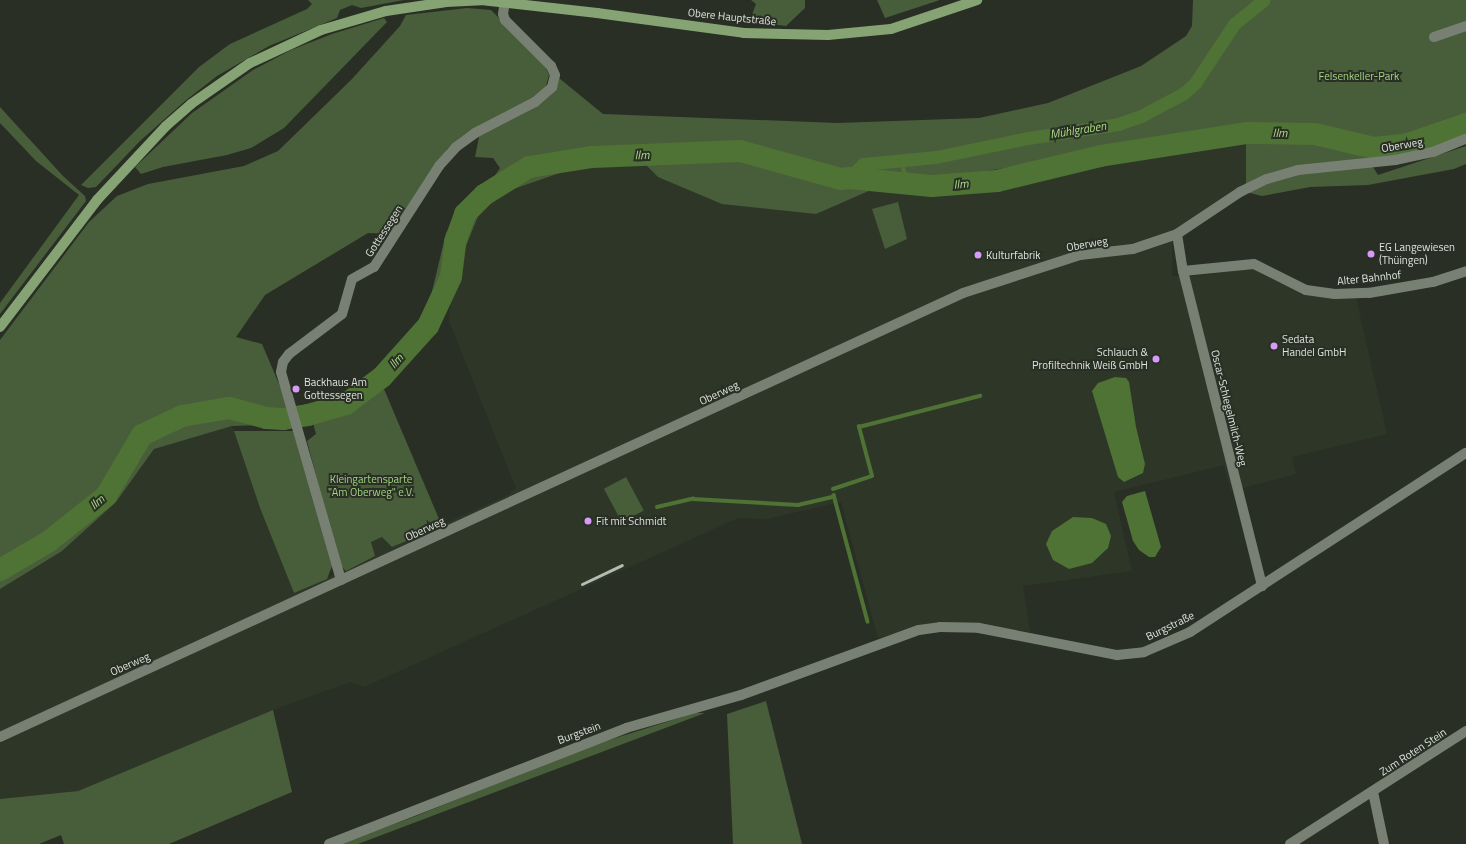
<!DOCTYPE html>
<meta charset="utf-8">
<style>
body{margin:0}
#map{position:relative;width:1466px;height:844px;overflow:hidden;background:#292f25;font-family:"Titillium Web",sans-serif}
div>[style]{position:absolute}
.built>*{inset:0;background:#2e3727}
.green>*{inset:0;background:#485d39;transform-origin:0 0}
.water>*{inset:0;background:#4f7235}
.stream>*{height:3.5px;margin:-1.75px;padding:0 1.75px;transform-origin:1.75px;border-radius:1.75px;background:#4f7235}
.canal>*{height:13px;margin:-6.5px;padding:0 6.5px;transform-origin:6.5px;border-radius:6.5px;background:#4f7235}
.river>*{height:22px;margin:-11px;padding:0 11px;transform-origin:11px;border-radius:11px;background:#4f7235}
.minor>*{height:10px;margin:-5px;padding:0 5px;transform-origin:5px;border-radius:5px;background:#788074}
.major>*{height:10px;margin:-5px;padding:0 5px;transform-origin:5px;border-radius:5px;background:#86a374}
.rail>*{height:3px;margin:-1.5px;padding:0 1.5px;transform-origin:1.5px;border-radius:1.5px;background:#b6bbb4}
.dots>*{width:11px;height:11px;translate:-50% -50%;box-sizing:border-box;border:2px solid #292f25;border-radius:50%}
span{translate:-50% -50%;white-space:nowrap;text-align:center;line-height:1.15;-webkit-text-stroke:4px #292f25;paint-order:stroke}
.street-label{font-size:11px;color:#dee3dc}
.park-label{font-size:11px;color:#a2d67f}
.poi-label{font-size:11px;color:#dee3dc}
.left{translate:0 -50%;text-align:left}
.right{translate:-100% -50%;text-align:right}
.water-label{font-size:12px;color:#aade86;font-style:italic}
</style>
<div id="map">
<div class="built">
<div style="clip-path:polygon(1247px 139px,1246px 192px,1172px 230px,1172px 276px,1195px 276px,1256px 268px,1307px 295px,1356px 298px,1387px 434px,1292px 457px,1296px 474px,1231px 491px,1224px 465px,1114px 492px,1132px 571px,1023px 586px,1030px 632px,984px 625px,941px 622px,878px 638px,841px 502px,766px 519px,738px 518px,364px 687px,350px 682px,273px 710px,78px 791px,0 799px,0 589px,116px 502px,154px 449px,232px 426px,260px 508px,294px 593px,374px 556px,371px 542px,382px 537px,392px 547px,506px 496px,516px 488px,449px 321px,452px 281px,485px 199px,591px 162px,640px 159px,658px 177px,816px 214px,871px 190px,1120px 149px)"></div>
</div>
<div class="green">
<div style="clip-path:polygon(308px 0,404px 0,361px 8px,352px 5px,340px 10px,337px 18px,269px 46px,217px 76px,185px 101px,140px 141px,96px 187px,88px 188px,81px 185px,199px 67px,230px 44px,307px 9px,312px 4px)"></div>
<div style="clip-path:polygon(751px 0,805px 0,805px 8px,786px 26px,757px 22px,751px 17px,756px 4px)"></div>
<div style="clip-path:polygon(877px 0,940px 0,885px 18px)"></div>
<div style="clip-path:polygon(1193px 0,1466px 0,1466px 115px,1437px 129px,1365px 154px,1378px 175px,1466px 146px,1466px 164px,1454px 169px,1368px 185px,1310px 187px,1262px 196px,1246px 192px,1246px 139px,1120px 149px,871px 190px,816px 214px,722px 204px,658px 177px,640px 159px,591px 162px,485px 199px,452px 281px,430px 300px,446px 233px,477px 189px,492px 180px,500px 168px,493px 158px,475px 157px,480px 132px,533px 107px,559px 78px,603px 114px,837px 123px,979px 118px,1048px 103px,1141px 66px,1186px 36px,1192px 26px)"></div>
<div style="clip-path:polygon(467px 8px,491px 10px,544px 63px,549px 75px,546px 86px,538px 95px,460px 138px,447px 149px,391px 234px,368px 233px,265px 295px,236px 337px,262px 344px,282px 391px,288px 413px,284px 412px,289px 424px,232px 426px,154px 449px,116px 502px,62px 551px,0 589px,0 340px,89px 222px,117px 196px,148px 184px,244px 166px,278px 151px,351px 80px,400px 26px,406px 15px)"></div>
<div style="clip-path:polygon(384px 18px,387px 22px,284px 128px,251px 148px,227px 155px,163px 167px,141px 174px,135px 167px,192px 113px,253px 70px,291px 50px,332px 34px)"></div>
<div style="clip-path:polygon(0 107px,63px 176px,85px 196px,86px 201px,0 314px,0 303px,79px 195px,36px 161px,0 123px)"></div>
<div style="clip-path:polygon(898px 202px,907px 239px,885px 249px,872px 209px)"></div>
<div style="clip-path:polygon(384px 389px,442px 526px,392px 547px,382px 537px,371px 542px,375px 556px,346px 571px,339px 564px,307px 441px,316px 434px,313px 423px,341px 416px)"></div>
<div style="clip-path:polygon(234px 431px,293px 431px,332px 566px,327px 579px,294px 593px,260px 508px)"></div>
<div style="left:626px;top:477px;width:38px;height:25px;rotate:62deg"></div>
<div style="clip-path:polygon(766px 701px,802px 844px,733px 844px,727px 714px)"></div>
<div style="clip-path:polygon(273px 710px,292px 792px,169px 844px,64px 844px,61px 835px,39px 844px,0 844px,0 799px,78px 791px)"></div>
<div style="clip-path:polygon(695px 713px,705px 713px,358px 844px,340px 844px,416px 816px,584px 748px)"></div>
</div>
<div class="water">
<div style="clip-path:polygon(1115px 377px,1126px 378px,1129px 382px,1136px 427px,1145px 464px,1143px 473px,1124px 482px,1118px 477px,1092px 391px,1098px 383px)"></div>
<div style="clip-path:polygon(1145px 491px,1161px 547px,1155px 557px,1149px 557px,1139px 550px,1133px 541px,1122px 502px,1127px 496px)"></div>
<div style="clip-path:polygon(1073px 517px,1092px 518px,1106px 524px,1111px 536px,1108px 548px,1092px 563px,1069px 569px,1053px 560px,1046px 544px,1052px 531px)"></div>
</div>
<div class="stream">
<div style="left:902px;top:161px;width:23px;rotate:77deg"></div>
<div style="left:833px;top:489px;width:41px;rotate:-18.4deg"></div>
<div style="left:872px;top:476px;width:51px;rotate:-104.9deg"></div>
<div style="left:859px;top:427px;width:125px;rotate:-14.4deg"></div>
<div style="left:834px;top:495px;width:131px;rotate:75deg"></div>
<div style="left:657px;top:507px;width:37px;rotate:-13deg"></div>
<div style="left:693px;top:499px;width:105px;rotate:3.3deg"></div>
<div style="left:798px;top:505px;width:37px;rotate:-13deg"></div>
</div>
<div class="canal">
<div style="left:849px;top:178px;width:20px;rotate:-45deg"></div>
<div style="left:863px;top:164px;width:73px;rotate:-5.5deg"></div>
<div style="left:936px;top:157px;width:94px;rotate:-11.7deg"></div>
<div style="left:1028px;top:138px;width:91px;rotate:-8.8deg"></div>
<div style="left:1118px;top:124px;width:24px;rotate:-19deg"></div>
<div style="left:1141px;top:116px;width:49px;rotate:-28.1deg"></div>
<div style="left:1184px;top:93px;width:15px;rotate:-42deg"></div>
<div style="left:1195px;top:83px;width:71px;rotate:-56.5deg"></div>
<div style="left:1234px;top:24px;width:38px;rotate:-39deg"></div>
</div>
<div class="river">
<div style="left:0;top:570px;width:56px;rotate:-30.3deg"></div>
<div style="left:48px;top:542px;width:74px;rotate:-38.4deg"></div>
<div style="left:106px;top:496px;width:71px;rotate:-59.5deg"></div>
<div style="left:142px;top:435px;width:44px;rotate:-25.4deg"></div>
<div style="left:182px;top:416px;width:48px;rotate:-9.7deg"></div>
<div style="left:229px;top:408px;width:39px;rotate:15deg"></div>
<div style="left:267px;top:418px;width:16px;rotate:4deg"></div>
<div style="left:283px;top:419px;width:25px;rotate:-9deg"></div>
<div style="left:308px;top:415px;width:40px;rotate:-16deg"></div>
<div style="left:346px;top:404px;width:45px;rotate:-36.9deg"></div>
<div style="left:382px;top:377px;width:69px;rotate:-48deg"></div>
<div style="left:428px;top:326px;width:54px;rotate:-64.9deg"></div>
<div style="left:451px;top:277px;width:35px;rotate:-83deg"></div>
<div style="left:455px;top:242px;width:30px;rotate:-70deg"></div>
<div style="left:465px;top:214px;width:27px;rotate:-45deg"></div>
<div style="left:484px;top:195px;width:53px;rotate:-31.9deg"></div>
<div style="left:529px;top:167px;width:64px;rotate:-9deg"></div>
<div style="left:592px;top:157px;width:148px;rotate:-2.3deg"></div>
<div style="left:740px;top:151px;width:105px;rotate:15.5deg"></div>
<div style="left:841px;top:179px;width:8px;rotate:-7deg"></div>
<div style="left:849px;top:178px;width:83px;rotate:5.5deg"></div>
<div style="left:932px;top:186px;width:65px;rotate:-4.4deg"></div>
<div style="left:997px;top:181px;width:106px;rotate:-13.6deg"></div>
<div style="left:1100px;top:156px;width:149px;rotate:-8.9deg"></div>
<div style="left:1247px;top:133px;width:68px;rotate:0.8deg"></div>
<div style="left:1315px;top:134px;width:61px;rotate:13.3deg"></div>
<div style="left:1374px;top:148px;width:31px;rotate:-6deg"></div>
<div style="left:1405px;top:145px;width:65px;rotate:-19deg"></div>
</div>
<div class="minor">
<div style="left:1434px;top:37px;width:34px;rotate:-19deg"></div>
<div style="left:1177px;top:234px;width:37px;rotate:81deg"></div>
<div style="left:1183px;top:271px;width:325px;rotate:75.9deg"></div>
<div style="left:1183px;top:271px;width:71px;rotate:-5.6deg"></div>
<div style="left:1254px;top:264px;width:58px;rotate:26.6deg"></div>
<div style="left:1306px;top:290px;width:29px;rotate:8deg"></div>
<div style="left:1335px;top:294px;width:34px;rotate:-2deg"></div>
<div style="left:1369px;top:293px;width:65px;rotate:-9.8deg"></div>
<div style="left:1433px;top:282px;width:35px;rotate:-18deg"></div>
<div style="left:341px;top:580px;width:216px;rotate:-106.1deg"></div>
<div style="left:281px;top:372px;width:10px;rotate:-79deg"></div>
<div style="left:283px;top:362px;width:10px;rotate:-53deg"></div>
<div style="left:289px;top:354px;width:66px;rotate:-37deg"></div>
<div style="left:342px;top:314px;width:36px;rotate:-74deg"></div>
<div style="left:352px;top:279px;width:25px;rotate:-29deg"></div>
<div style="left:374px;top:267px;width:120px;rotate:-57.2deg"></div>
<div style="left:439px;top:166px;width:25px;rotate:-48deg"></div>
<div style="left:456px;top:147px;width:24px;rotate:-36deg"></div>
<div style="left:475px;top:133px;width:68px;rotate:-27.3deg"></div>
<div style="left:535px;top:102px;width:23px;rotate:-41deg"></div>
<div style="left:552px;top:87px;width:12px;rotate:-76deg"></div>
<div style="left:555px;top:75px;width:10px;rotate:-114deg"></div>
<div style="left:551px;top:66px;width:65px;rotate:-135deg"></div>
<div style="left:505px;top:20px;width:6px;rotate:-108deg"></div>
<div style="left:503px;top:14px;width:12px;rotate:-81deg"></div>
<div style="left:0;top:737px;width:1060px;rotate:-24.75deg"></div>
<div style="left:963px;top:293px;width:123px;rotate:-18deg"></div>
<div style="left:1080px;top:255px;width:53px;rotate:-6.5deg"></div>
<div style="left:1133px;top:249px;width:46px;rotate:-18.8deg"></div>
<div style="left:1177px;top:234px;width:76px;rotate:-33.7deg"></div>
<div style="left:1240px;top:192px;width:30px;rotate:-26deg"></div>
<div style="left:1267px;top:179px;width:32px;rotate:-16deg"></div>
<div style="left:1298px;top:170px;width:98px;rotate:-5.9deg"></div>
<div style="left:1395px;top:160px;width:39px;rotate:-12deg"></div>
<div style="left:1433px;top:152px;width:35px;rotate:-22deg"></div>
<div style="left:1373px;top:792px;width:53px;rotate:78.1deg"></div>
<div style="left:329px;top:844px;width:319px;rotate:-21.3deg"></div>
<div style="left:626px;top:728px;width:120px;rotate:-16deg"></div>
<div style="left:741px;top:695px;width:189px;rotate:-20.1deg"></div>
<div style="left:919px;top:630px;width:21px;rotate:-8deg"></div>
<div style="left:940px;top:627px;width:39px;rotate:1deg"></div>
<div style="left:979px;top:628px;width:141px;rotate:11.1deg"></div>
<div style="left:1117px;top:655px;width:27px;rotate:-6deg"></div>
<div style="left:1144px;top:652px;width:50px;rotate:-23.5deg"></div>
<div style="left:1190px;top:632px;width:329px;rotate:-33deg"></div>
<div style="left:1290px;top:844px;width:209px;rotate:-32.7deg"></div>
</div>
<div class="major">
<div style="left:0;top:327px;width:160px;rotate:-52.6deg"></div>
<div style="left:97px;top:200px;width:101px;rotate:-47deg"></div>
<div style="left:166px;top:126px;width:33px;rotate:-41deg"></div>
<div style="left:191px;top:104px;width:72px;rotate:-34.8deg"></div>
<div style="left:250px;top:63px;width:78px;rotate:-24.9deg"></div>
<div style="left:321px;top:30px;width:68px;rotate:-16.3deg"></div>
<div style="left:386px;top:11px;width:61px;rotate:-8.5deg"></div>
<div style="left:446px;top:2px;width:35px;rotate:-3deg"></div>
<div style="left:481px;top:0;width:117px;rotate:6.4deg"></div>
<div style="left:597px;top:13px;width:148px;rotate:7.7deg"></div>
<div style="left:744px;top:33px;width:84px;rotate:1.4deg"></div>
<div style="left:828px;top:35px;width:63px;rotate:-5.4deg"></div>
<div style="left:891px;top:29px;width:91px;rotate:-18.6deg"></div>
</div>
<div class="rail">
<div style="left:582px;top:584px;width:44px;rotate:-25.4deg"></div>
</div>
<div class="dots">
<div style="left:1371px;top:254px;background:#d89af8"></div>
<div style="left:978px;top:255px;background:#d89af8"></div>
<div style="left:1274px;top:346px;background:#d89af8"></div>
<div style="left:1156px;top:359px;background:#d89af8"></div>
<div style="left:296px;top:389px;background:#d89af8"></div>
<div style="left:588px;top:521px;background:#d89af8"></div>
</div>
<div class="street-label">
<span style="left:732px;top:17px;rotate:6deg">Obere Hauptstraße</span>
<span style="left:1402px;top:145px;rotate:-10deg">Oberweg</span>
<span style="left:384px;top:231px;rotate:-57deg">Gottessegen</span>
<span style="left:1087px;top:244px;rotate:-10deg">Oberweg</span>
<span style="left:1369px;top:278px;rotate:-6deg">Alter Bahnhof</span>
<span style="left:719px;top:393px;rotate:-25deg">Oberweg</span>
<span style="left:1229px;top:408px;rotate:76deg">Oscar-Schlegelmilch-Weg</span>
<span style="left:425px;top:529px;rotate:-25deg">Oberweg</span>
<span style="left:1170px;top:626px;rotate:-26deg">Burgstraße</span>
<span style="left:130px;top:664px;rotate:-24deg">Oberweg</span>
<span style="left:579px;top:733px;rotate:-20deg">Burgstein</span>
<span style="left:1413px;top:752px;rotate:-33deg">Zum Roten Stein</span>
</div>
<div class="park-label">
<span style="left:1359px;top:76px">Felsenkeller-Park</span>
<span style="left:371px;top:486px">Kleingartensparte<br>"Am Oberweg" e.V.</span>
</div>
<div class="poi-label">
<span class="left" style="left:1379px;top:254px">EG Langewiesen<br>(Thüingen)</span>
<span class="left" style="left:986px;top:255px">Kulturfabrik</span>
<span class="left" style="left:1282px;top:346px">Sedata<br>Handel GmbH</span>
<span class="right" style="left:1148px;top:359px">Schlauch &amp;<br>Profiltechnik Weiß GmbH</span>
<span class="left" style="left:304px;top:389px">Backhaus Am<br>Gottessegen</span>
<span class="left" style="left:596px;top:521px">Fit mit Schmidt</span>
</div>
<div class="water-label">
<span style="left:1078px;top:130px;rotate:-9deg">Mühlgraben</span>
<span style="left:1280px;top:133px;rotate:1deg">Ilm</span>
<span style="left:642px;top:155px;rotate:-2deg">Ilm</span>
<span style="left:961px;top:184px;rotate:-5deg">Ilm</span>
<span style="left:396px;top:361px;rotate:-48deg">Ilm</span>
<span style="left:97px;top:502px;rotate:-41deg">Ilm</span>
</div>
</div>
